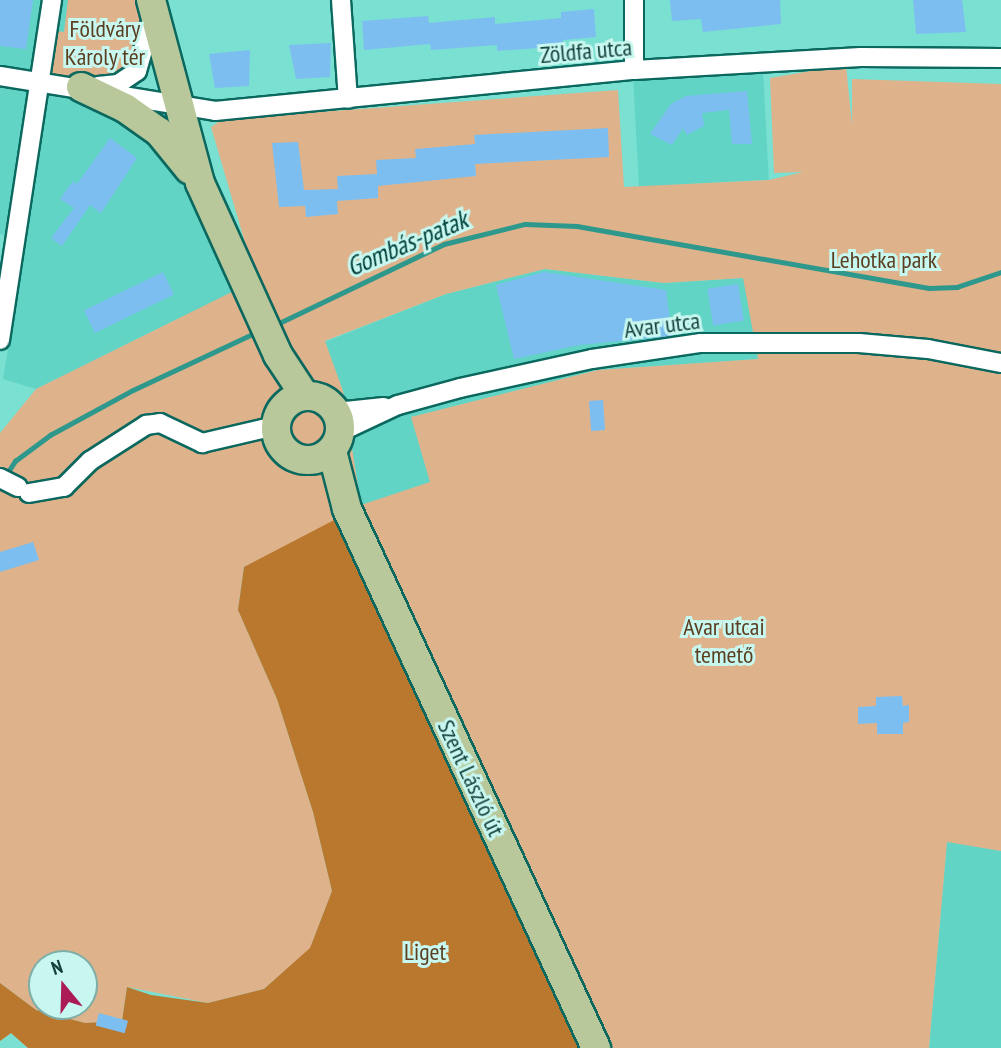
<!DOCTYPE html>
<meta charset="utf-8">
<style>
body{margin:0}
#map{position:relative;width:1001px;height:1048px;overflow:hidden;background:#79e0d2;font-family:"PT Sans Narrow",sans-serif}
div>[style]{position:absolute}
.built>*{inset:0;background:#61d4c5;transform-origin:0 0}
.green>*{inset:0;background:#deb38b}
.forest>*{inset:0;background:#ba772e}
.stream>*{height:4.5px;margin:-2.25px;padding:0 2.25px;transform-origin:2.25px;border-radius:2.25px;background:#2d988b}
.building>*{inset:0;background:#7dbef1;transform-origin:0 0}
.roads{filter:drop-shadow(2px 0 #0b685e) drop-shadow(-2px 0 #0b685e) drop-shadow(0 2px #0b685e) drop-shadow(0 -2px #0b685e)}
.street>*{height:18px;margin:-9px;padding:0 9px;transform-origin:9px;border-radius:9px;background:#fff}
.primary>*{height:28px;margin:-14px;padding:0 14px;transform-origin:14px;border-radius:14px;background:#b9c89b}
.primary>.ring{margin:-14px;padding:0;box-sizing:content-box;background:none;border:28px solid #b9c89b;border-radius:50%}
span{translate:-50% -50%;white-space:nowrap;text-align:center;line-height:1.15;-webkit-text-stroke:6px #c7f7ef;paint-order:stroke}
.park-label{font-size:24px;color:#5b3d20}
.street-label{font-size:24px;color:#123f3a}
.water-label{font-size:26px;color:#00413b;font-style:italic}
.north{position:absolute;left:28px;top:950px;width:70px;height:70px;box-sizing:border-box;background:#c7f7ef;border:2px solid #7fada7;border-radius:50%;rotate:341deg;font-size:19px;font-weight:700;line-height:28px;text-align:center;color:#123f3a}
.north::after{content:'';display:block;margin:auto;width:24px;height:32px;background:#ab1b54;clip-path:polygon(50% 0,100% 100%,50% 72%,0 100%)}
</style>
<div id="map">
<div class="built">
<div style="clip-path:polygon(0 0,71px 0,104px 104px,175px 163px,239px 289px,36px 389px,3px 379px,27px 238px,0 234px)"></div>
<div style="left:763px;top:70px;width:110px;height:130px;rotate:87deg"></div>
<div style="clip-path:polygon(545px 269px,664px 283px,744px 278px,758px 359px,598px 370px,412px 417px,431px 482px,361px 506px,343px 391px,325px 342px,446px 294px)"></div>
<div style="clip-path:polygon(947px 841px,1001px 851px,1001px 1048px,929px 1048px)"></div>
</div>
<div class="green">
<div style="clip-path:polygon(68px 0,151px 0,132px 76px,42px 81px,50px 30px,64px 32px)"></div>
<div style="clip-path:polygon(evenodd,846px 65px,852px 125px,852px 79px,1001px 84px,1001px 851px,947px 842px,929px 1048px,600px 1048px,244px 566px,238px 610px,277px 699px,313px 812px,332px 891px,312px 943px,574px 1048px,28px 1048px,11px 1033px,0 1041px,0 1002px,113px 1031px,271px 997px,302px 956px,264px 989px,208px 1003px,127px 987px,122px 1021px,85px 1023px,36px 1010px,0 983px,0 433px,36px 389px,256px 280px,211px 127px,223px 119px,618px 90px,624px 187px,769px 180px,803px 172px,774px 173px,770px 78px,846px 65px,545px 269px,664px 283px,743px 278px,758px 359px,598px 370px,411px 417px,430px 482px,361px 505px,343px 391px,325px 341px,446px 294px,545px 269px,846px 65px,42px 964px,84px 964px,84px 1006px,42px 1006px,42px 964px)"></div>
</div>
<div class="forest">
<div style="clip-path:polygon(361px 506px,600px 1048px,28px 1048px,11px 1033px,0 1041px,0 983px,36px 1010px,85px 1023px,122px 1021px,127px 987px,151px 995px,208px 1003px,264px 989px,310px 948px,332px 891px,313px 812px,277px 699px,238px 610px,244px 567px)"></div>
</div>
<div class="stream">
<div style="left:275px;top:325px;width:187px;rotate:-25.6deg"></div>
<div style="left:444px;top:244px;width:83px;rotate:-13.9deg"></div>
<div style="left:525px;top:224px;width:52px;rotate:2.2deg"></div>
<div style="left:577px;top:226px;width:357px;rotate:10deg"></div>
<div style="left:929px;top:288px;width:28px;rotate:-2deg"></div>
<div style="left:957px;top:287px;width:46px;rotate:-18.8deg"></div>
<div style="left:6px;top:475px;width:17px;rotate:-57deg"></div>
<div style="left:15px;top:461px;width:44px;rotate:-36.6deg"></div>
<div style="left:50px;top:435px;width:94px;rotate:-28.5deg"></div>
<div style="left:133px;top:390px;width:137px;rotate:-25.1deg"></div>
</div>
<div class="building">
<div style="clip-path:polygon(0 0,33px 0,26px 49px,0 46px)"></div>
<div style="clip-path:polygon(670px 0,780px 0,781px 24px,703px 32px,701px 19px,672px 21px)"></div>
<div style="clip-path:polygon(913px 0,962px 0,966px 32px,916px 34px)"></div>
<div style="clip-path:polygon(594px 9px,596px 37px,563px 40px,564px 46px,497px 51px,497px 45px,431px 50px,430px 44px,364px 50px,362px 21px,428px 16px,429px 23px,495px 17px,495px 24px,561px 18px,561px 12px)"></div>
<div style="clip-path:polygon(331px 43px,330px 77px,296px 79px,289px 45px)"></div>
<div style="clip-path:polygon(250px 50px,249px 86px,215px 88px,209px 54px)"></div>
<div style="clip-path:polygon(747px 91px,752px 144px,732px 144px,729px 110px,702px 113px,704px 126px,687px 135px,683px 128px,672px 145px,650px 134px,671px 104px,686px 96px)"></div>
<div style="clip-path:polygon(608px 128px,609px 157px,475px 164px,476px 176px,378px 186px,378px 198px,337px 201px,338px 214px,306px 217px,305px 206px,279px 207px,272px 143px,298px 142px,304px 190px,338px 189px,337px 176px,377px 174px,376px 160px,416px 158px,415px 149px,475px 144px,474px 135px)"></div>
<div style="clip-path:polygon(110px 138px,137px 158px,101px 213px,90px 205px,62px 246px,51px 238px,74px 208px,60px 199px,73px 181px,77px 184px)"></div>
<div style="left:163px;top:272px;width:25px;height:88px;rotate:64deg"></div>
<div style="clip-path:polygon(544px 272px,666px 290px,672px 336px,579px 345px,514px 359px,496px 285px)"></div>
<div style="left:738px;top:284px;width:37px;height:31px;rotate:81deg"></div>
<div style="left:603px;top:400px;width:30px;height:14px;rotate:86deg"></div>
<div style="clip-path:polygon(33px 542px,39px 560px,0 572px,0 552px)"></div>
<div style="clip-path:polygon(902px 696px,903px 706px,909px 705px,909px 722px,903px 723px,903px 734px,877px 734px,877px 723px,858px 724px,858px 707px,876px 706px,876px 697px)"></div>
<div style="left:99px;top:1013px;width:30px;height:13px;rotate:15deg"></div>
</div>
<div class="roads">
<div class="street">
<div style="left:341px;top:0;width:99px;rotate:86deg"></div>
<div style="left:634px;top:70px;width:70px;rotate:-90deg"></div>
<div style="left:0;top:76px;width:218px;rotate:9.2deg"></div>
<div style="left:215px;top:111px;width:421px;rotate:-5.6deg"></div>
<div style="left:634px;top:70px;width:227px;rotate:-3.3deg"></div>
<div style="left:861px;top:57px;width:140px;rotate:0.4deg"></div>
<div style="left:98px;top:86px;width:20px;rotate:-6deg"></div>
<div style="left:118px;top:84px;width:23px;rotate:-34deg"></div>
<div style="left:137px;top:71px;width:54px;rotate:-73.9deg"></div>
<div style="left:0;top:340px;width:344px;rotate:-81.3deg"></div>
<div style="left:336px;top:412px;width:48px;rotate:-5.9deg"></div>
<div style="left:340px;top:432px;width:64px;rotate:-25deg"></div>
<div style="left:398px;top:405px;width:64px;rotate:-15.3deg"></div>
<div style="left:460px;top:388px;width:135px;rotate:-12.4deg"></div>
<div style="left:592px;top:359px;width:110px;rotate:-8.4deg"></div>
<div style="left:701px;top:343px;width:158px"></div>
<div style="left:859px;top:343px;width:69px;rotate:5deg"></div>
<div style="left:928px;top:349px;width:74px;rotate:10.9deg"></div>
<div style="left:0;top:478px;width:20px;rotate:27deg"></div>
<div style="left:29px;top:493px;width:36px;rotate:-10deg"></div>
<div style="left:64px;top:487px;width:37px;rotate:-45deg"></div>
<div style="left:90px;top:461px;width:67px;rotate:-32.7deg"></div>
<div style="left:146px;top:425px;width:14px;rotate:-8deg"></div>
<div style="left:160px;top:423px;width:47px;rotate:25.5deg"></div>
<div style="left:202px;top:443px;width:75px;rotate:-13.1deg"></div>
</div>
<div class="primary">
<div style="left:151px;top:0;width:189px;rotate:75deg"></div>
<div style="left:200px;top:183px;width:189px;rotate:65.6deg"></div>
<div style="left:278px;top:355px;width:49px;rotate:56.6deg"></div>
<div style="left:81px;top:87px;width:49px;rotate:25.5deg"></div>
<div style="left:125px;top:108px;width:42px;rotate:35.2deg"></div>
<div style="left:159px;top:132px;width:48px;rotate:51deg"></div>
<div class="ring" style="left:276px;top:396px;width:36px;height:36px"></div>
<div style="left:332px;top:451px;width:60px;rotate:75.5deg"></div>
<div style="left:347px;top:509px;width:594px;rotate:65.2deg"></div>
</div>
</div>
<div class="park-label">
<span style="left:105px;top:43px">Földváry<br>Károly tér</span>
<span style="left:884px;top:260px">Lehotka park</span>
<span style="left:724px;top:641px">Avar utcai<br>temető</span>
<span style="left:425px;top:952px">Liget</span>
</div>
<div class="street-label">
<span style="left:586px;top:51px;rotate:-5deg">Zöldfa utca</span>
<span style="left:662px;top:325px;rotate:-7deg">Avar utca</span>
<span style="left:471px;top:778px;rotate:65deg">Szent László út</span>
</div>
<div class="water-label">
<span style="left:407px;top:243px;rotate:-23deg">Gombás-patak</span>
</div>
<div class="north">N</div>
</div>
